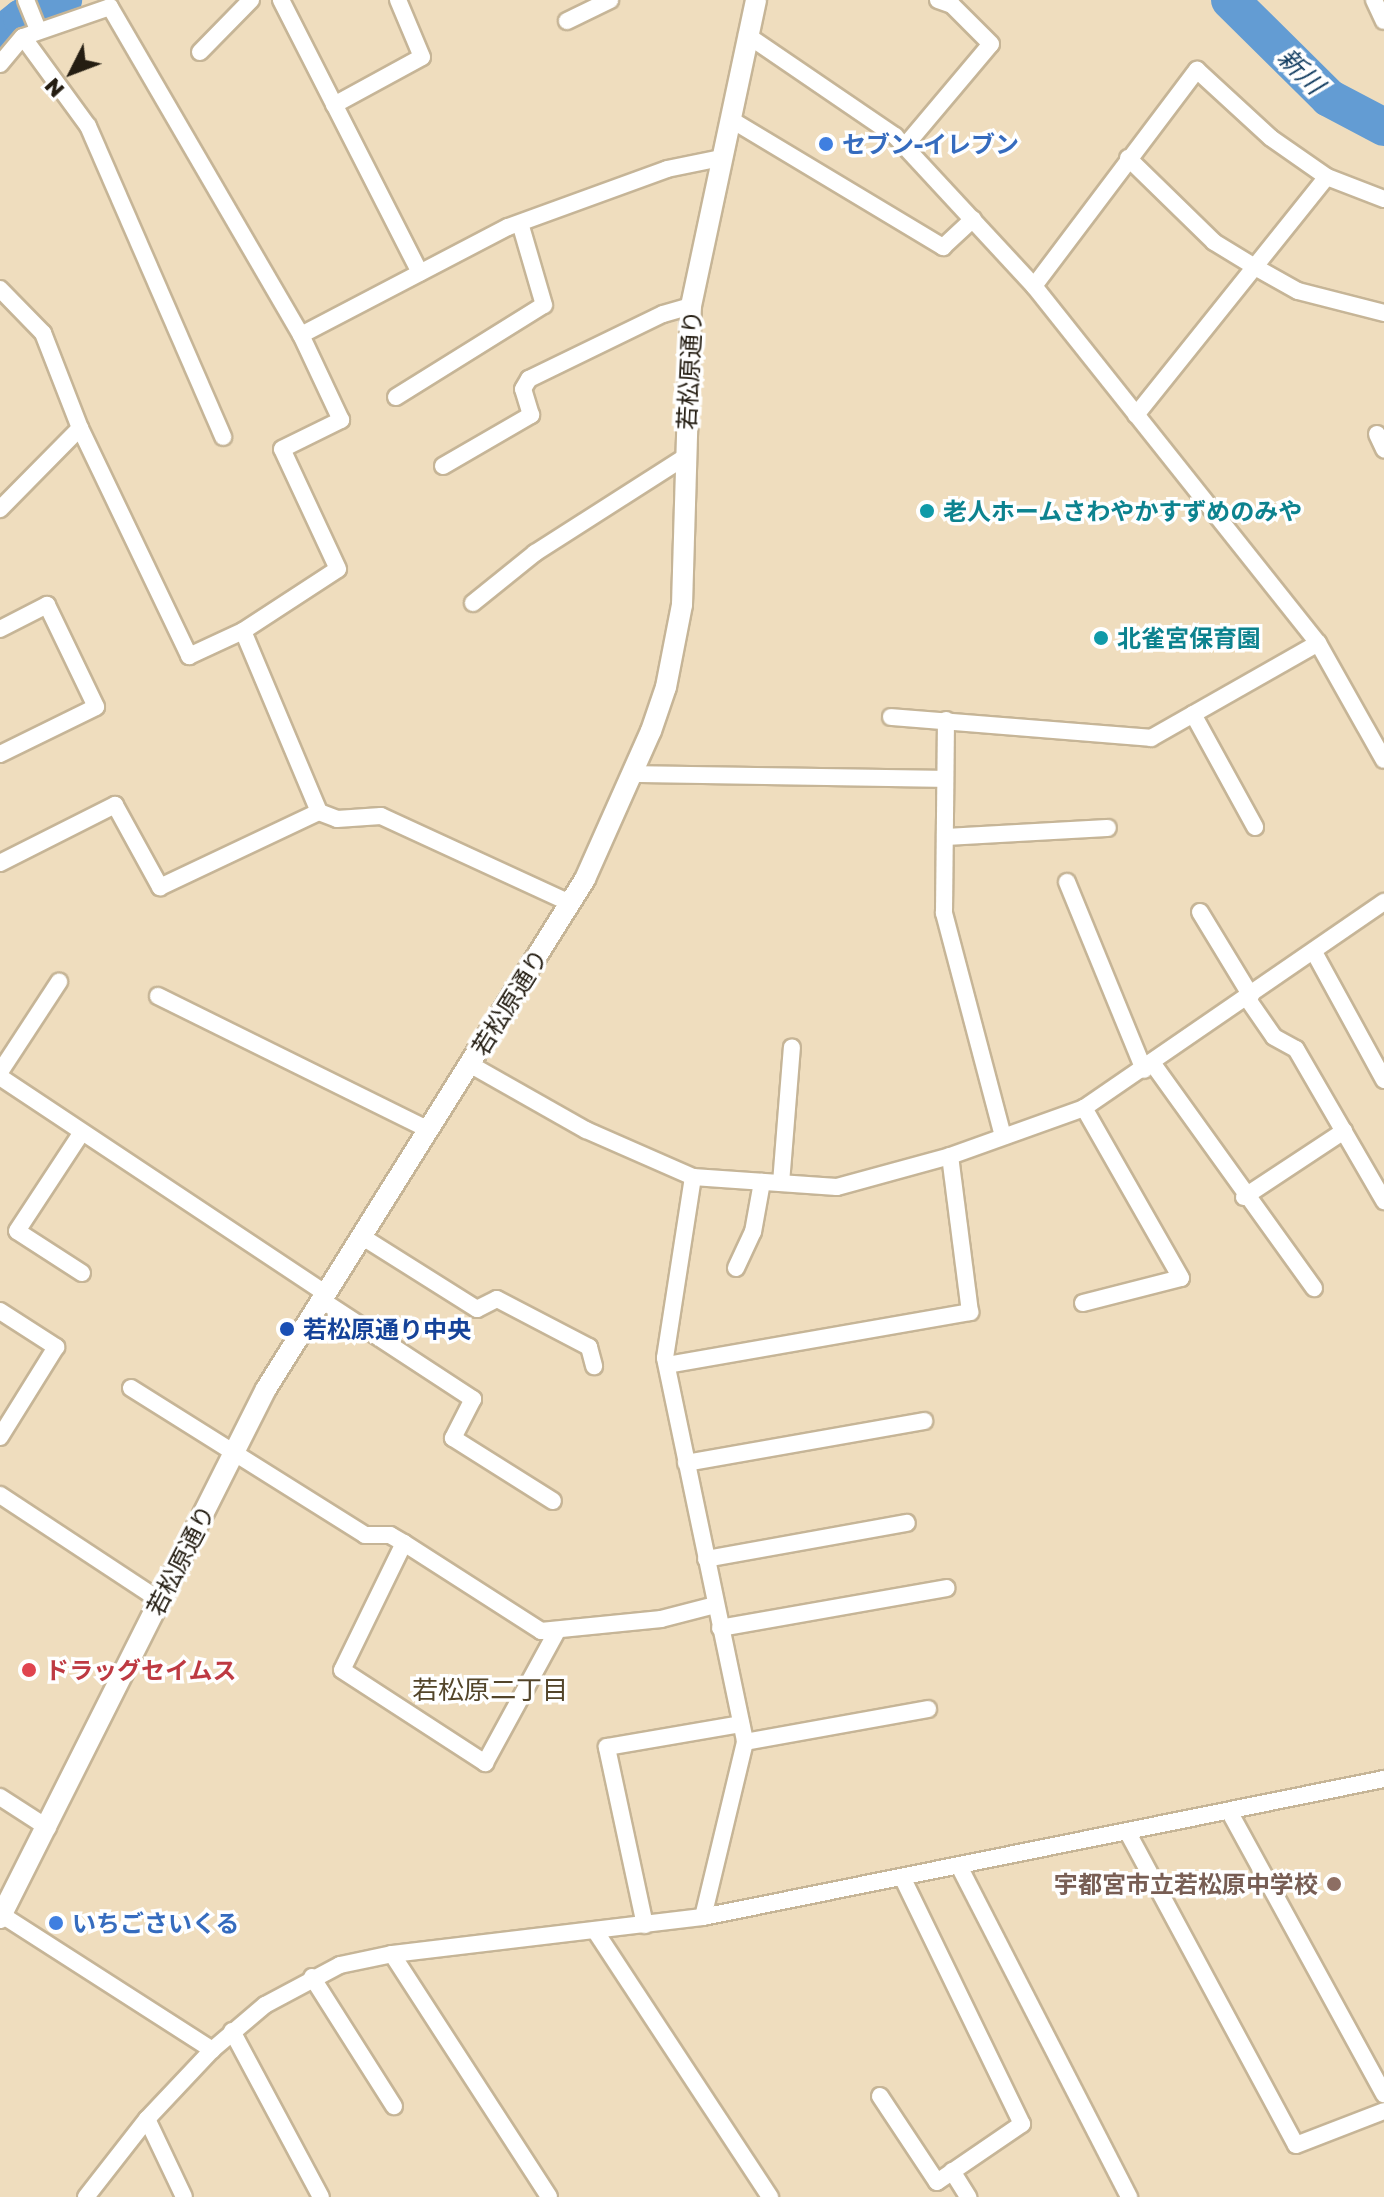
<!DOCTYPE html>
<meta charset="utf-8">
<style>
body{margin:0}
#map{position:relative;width:1384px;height:2197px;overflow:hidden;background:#efddbe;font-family:"Golos Text","Noto Sans JP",sans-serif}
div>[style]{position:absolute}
.river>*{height:38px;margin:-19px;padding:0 19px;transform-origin:19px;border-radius:19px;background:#639cd3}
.roads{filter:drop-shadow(2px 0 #c6b597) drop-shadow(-2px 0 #c6b597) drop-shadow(0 2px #c6b597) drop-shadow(0 -2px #c6b597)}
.minor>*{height:16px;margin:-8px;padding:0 8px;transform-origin:8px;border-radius:8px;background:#fff}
.tertiary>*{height:20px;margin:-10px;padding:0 10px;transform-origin:10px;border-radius:10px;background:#fff}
.dots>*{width:22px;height:22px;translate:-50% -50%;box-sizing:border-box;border:4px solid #fff;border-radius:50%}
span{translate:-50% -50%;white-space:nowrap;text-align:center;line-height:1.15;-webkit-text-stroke:7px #fff;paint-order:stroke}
.shop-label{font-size:24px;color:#366cbe;font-weight:700}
.left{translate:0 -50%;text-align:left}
.street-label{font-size:24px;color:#241d12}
.culture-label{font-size:24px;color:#0d838f;font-weight:700}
.transit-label{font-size:24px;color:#164399;font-weight:700}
.health-label{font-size:24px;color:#be3a42;font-weight:700}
.education-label{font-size:24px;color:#785e54;font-weight:700}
.right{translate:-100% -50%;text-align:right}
.water-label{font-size:26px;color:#103b5f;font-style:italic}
.neighbourhood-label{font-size:26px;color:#53452a}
.north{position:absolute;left:32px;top:32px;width:80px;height:80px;-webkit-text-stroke:6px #fff;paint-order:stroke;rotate:228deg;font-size:22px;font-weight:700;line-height:32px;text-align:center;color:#241d12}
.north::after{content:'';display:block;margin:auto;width:28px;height:36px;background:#241d12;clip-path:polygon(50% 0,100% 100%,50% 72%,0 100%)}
</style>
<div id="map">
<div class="river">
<div style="left:1230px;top:0;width:139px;rotate:44.7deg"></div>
<div style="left:1329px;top:98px;width:62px;rotate:27.8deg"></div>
<div style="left:0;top:35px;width:28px;rotate:-38deg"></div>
<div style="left:22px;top:18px;width:45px;rotate:-23.7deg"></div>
</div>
<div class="roads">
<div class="minor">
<div style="left:26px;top:0;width:31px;rotate:68deg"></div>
<div style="left:281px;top:0;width:306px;rotate:63deg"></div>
<div style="left:1374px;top:0;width:23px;rotate:65deg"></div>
<div style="left:567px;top:21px;width:48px;rotate:-26deg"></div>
<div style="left:747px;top:35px;width:179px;rotate:34.3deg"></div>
<div style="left:895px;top:136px;width:205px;rotate:47.2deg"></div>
<div style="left:1034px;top:286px;width:456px;rotate:51.5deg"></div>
<div style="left:1318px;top:643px;width:134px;rotate:60.6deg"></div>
<div style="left:23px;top:37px;width:110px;rotate:53.9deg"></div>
<div style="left:88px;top:126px;width:339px;rotate:66.5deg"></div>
<div style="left:200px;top:52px;width:73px;rotate:-45.6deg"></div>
<div style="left:0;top:64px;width:35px;rotate:-50deg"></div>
<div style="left:23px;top:37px;width:92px;rotate:-19deg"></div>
<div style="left:110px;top:7px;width:380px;rotate:59.8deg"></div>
<div style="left:301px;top:335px;width:233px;rotate:-27.6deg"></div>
<div style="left:508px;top:227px;width:169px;rotate:-20deg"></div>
<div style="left:667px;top:169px;width:55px;rotate:-11.5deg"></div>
<div style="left:334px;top:105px;width:100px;rotate:-28.6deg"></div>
<div style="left:422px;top:57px;width:62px;rotate:-112.8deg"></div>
<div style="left:730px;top:119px;width:249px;rotate:31deg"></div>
<div style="left:943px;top:247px;width:41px;rotate:-43deg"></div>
<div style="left:905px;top:146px;width:133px;rotate:-49.9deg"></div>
<div style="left:991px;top:44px;width:55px;rotate:-135deg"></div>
<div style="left:952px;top:5px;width:15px;rotate:-160deg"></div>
<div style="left:1128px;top:158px;width:120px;rotate:44.3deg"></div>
<div style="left:1214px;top:242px;width:48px;rotate:31.4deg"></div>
<div style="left:1255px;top:267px;width:49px;rotate:29.2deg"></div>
<div style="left:1298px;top:291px;width:89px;rotate:14.3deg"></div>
<div style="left:1034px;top:286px;width:271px;rotate:-53deg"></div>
<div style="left:1197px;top:70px;width:100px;rotate:42.6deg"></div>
<div style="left:1271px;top:138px;width:68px;rotate:34.9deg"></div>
<div style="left:1327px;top:177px;width:61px;rotate:21.1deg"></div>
<div style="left:0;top:289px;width:62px;rotate:45.7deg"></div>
<div style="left:43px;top:333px;width:102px;rotate:68.7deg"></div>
<div style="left:80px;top:428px;width:114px;rotate:134.6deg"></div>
<div style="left:396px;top:397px;width:174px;rotate:-31.9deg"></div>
<div style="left:544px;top:305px;width:85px;rotate:-106.3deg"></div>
<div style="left:1136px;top:415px;width:305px;rotate:-51.3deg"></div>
<div style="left:80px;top:428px;width:253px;rotate:64.4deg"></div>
<div style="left:189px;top:656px;width:60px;rotate:-24.8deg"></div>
<div style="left:243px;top:631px;width:113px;rotate:-33.1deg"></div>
<div style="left:338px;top:569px;width:132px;rotate:-115deg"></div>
<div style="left:282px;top:449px;width:66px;rotate:-26.2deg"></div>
<div style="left:341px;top:420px;width:94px;rotate:-115.2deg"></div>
<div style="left:1377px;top:434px;width:17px;rotate:65deg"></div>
<div style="left:443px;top:466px;width:102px;rotate:-30.1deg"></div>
<div style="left:531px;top:415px;width:27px;rotate:-107deg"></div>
<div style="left:523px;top:389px;width:12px;rotate:-59deg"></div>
<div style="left:529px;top:379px;width:149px;rotate:-25.9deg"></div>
<div style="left:663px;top:314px;width:29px;rotate:-16deg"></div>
<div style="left:473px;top:603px;width:80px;rotate:-38.9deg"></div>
<div style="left:535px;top:553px;width:178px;rotate:-32.6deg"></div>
<div style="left:0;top:629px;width:53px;rotate:-27.1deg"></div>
<div style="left:47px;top:605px;width:113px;rotate:64.3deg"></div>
<div style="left:96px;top:707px;width:107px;rotate:153.9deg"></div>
<div style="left:243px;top:631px;width:196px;rotate:67.2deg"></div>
<div style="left:1193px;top:714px;width:129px;rotate:61.2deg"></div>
<div style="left:891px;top:717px;width:261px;rotate:4.6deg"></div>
<div style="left:1151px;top:738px;width:192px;rotate:-29.6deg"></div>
<div style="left:946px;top:720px;width:193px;rotate:90.6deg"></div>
<div style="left:944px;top:913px;width:231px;rotate:75.2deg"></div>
<div style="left:633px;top:774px;width:310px;rotate:0.9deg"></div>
<div style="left:945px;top:837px;width:163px;rotate:-3.2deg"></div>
<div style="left:0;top:863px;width:129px;rotate:-26.8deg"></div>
<div style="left:115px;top:805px;width:94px;rotate:61.2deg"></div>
<div style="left:160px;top:887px;width:176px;rotate:-25.3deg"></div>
<div style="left:319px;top:812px;width:19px;rotate:21deg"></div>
<div style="left:337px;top:819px;width:44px;rotate:-3.9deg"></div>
<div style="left:381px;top:816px;width:208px;rotate:24.7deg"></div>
<div style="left:1067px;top:882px;width:203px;rotate:67.7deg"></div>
<div style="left:1200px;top:912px;width:98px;rotate:58.7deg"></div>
<div style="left:1314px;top:952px;width:146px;rotate:61.3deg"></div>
<div style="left:158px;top:996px;width:302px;rotate:26.3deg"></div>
<div style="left:1247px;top:998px;width:47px;rotate:55.3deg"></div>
<div style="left:1274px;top:1037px;width:25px;rotate:29deg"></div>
<div style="left:1296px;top:1049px;width:176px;rotate:59.9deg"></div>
<div style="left:1153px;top:1064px;width:276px;rotate:54.3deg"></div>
<div style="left:471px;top:1065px;width:132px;rotate:29.5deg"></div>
<div style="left:586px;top:1130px;width:117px;rotate:23.7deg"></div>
<div style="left:693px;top:1177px;width:144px;rotate:4deg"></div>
<div style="left:837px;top:1187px;width:117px;rotate:-15.3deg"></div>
<div style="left:950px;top:1156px;width:142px;rotate:-19.7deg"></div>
<div style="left:1084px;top:1108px;width:364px;rotate:-34.5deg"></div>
<div style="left:0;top:1072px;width:108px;rotate:-56.8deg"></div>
<div style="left:0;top:1077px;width:390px;rotate:33.6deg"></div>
<div style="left:693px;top:1177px;width:183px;rotate:98.8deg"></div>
<div style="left:665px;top:1358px;width:392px;rotate:78.2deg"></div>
<div style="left:745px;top:1742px;width:180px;rotate:103.5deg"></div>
<div style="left:781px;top:1183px;width:136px;rotate:-85.4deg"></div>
<div style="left:1244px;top:1197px;width:120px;rotate:-33.4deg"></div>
<div style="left:361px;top:1236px;width:137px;rotate:32.2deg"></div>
<div style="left:477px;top:1309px;width:22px;rotate:-27deg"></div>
<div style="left:497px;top:1299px;width:104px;rotate:27.6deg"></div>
<div style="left:589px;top:1347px;width:20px;rotate:75deg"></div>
<div style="left:736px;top:1268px;width:40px;rotate:-65deg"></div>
<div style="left:753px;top:1232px;width:51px;rotate:-79.8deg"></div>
<div style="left:82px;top:1273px;width:77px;rotate:-147.1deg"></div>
<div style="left:17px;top:1231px;width:118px;rotate:-56.7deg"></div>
<div style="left:320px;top:1299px;width:183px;rotate:33.2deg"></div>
<div style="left:473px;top:1399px;width:44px;rotate:117.1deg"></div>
<div style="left:453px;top:1438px;width:118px;rotate:32.2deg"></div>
<div style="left:1083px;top:1303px;width:101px;rotate:-14.3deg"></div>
<div style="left:1181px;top:1278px;width:196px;rotate:-119.7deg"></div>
<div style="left:0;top:1311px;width:67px;rotate:32.7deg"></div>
<div style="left:56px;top:1347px;width:106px;rotate:121.9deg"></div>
<div style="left:667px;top:1365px;width:308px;rotate:-9.9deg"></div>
<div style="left:970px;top:1312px;width:157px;rotate:-97.3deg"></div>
<div style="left:131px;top:1388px;width:276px;rotate:32.1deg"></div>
<div style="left:365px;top:1535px;width:25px"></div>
<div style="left:390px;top:1535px;width:16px;rotate:30deg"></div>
<div style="left:404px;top:1543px;width:163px;rotate:32.7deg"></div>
<div style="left:541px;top:1631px;width:121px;rotate:-5.7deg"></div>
<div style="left:661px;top:1619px;width:56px;rotate:-14.5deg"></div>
<div style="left:686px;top:1463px;width:242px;rotate:-10deg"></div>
<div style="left:0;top:1495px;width:191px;rotate:33.4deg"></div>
<div style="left:404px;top:1543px;width:141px;rotate:116deg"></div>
<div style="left:342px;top:1670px;width:171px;rotate:33deg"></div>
<div style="left:485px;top:1763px;width:148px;rotate:-61.4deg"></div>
<div style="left:706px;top:1559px;width:204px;rotate:-10.2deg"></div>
<div style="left:720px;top:1628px;width:230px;rotate:-10deg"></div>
<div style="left:745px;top:1742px;width:186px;rotate:-10.2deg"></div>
<div style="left:0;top:1797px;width:57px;rotate:32.9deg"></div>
<div style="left:1229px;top:1811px;width:323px;rotate:61.3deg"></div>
<div style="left:1128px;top:1833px;width:354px;rotate:61.7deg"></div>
<div style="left:1296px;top:2145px;width:94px;rotate:-21.1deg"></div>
<div style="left:960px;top:1868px;width:370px;rotate:62.8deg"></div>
<div style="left:2px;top:1915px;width:250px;rotate:32.7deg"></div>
<div style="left:645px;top:1925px;width:182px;rotate:-102.1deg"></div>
<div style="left:607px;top:1747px;width:136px;rotate:-9.7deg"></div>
<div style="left:596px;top:1932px;width:317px;rotate:56.7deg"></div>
<div style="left:392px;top:1954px;width:289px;rotate:57.1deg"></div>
<div style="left:312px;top:1977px;width:153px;rotate:57.6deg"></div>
<div style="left:232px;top:2031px;width:188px;rotate:61.8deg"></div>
<div style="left:880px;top:2096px;width:103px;rotate:56.5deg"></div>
<div style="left:937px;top:2182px;width:103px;rotate:-34.3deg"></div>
<div style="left:1022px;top:2124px;width:272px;rotate:-115.9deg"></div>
<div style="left:147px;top:2119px;width:86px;rotate:64.6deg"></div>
<div style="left:952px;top:2171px;width:31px;rotate:58deg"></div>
<div style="left:86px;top:2197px;width:99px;rotate:-52deg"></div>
<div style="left:147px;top:2119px;width:95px;rotate:-46.7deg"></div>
<div style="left:212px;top:2050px;width:70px;rotate:-40.3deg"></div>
<div style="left:265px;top:2005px;width:85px;rotate:-28.1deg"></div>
<div style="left:340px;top:1965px;width:53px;rotate:-11.9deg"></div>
<div style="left:392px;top:1954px;width:313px;rotate:-6.8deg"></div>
<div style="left:703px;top:1917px;width:695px;rotate:-11.46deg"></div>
</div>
<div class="tertiary">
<div style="left:0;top:1918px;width:592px;rotate:-63.31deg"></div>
<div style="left:266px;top:1389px;width:602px;rotate:-57.97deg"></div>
<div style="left:585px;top:879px;width:162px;rotate:-66deg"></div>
<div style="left:651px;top:731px;width:46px;rotate:-71.2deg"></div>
<div style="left:666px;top:687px;width:84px;rotate:-79deg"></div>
<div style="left:682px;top:605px;width:299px;rotate:-88.3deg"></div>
<div style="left:691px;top:306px;width:313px;rotate:-78deg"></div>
</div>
</div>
<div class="dots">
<div style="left:826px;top:144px;background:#3f7fe0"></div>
<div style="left:927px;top:511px;background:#0f9aa8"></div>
<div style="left:1101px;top:638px;background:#0f9aa8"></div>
<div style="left:287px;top:1329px;background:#1a4fb4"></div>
<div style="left:29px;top:1670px;background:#e0444e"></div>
<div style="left:1334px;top:1884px;background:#8d6e63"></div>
<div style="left:56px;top:1923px;background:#3f7fe0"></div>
</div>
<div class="shop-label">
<span class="left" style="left:842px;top:144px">セブン-イレブン</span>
<span class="left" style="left:72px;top:1923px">いちごさいくる</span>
</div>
<div class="street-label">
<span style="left:689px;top:370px;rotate:-87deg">若松原通り</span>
<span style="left:509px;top:1002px;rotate:-58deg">若松原通り</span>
<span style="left:180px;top:1560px;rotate:-63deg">若松原通り</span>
</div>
<div class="culture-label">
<span class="left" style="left:943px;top:511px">老人ホームさわやかすずめのみや</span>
<span class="left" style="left:1117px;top:638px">北雀宮保育園</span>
</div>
<div class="transit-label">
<span class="left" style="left:303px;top:1329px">若松原通り中央</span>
</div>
<div class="health-label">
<span class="left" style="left:45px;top:1670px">ドラッグセイムス</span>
</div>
<div class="education-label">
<span class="right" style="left:1318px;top:1884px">宇都宮市立若松原中学校</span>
</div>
<div class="water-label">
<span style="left:1301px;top:71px;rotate:45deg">新川</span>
</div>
<div class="neighbourhood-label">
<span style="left:490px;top:1690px">若松原二丁目</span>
</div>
<div class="north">N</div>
</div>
